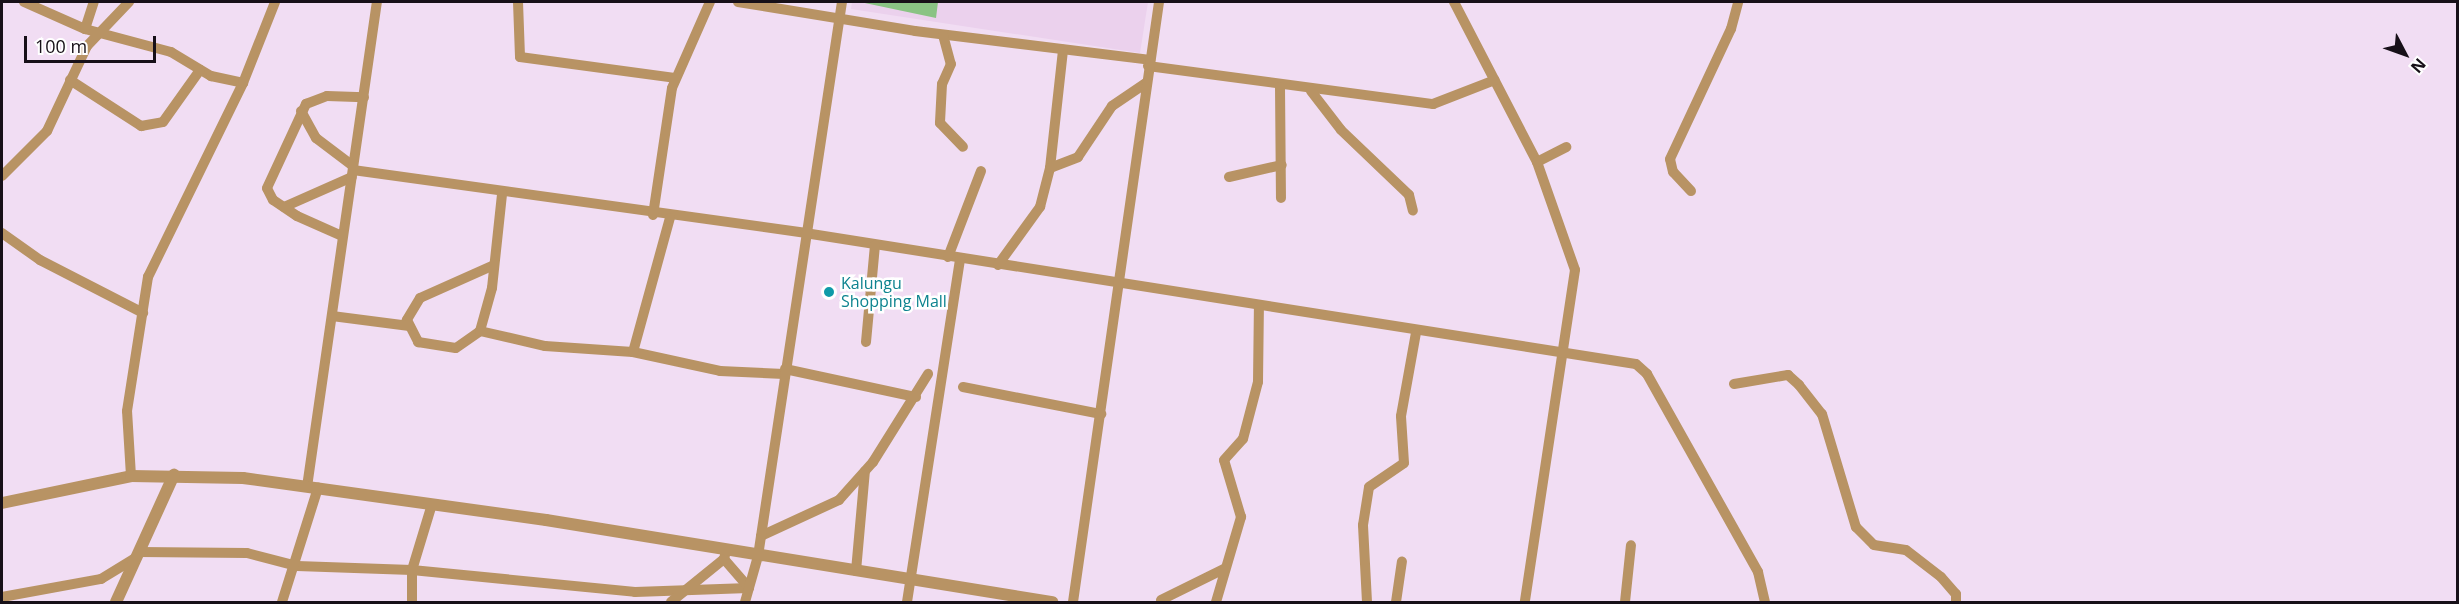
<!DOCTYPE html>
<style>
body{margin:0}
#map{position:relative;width:2459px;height:604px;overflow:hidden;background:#f1ddf3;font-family:"Open Sans",sans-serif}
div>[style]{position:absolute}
.built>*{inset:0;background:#ebd1ed}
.green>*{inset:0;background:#8ac384}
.minor>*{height:10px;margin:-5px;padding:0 5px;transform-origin:5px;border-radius:5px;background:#b89364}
.tertiary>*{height:12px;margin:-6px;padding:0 6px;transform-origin:6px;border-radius:6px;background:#b89364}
.dots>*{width:16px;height:16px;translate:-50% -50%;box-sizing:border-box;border:3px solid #fff;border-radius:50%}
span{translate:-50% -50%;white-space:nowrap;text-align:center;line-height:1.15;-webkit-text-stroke:5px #fff;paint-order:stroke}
.culture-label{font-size:16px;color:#0d838f}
.left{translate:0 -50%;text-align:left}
.frame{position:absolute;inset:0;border:3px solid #171018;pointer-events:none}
.north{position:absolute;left:2375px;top:24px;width:60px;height:60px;-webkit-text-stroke:4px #fff;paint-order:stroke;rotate:131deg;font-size:16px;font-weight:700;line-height:24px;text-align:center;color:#171018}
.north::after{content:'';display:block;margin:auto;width:21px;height:27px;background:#171018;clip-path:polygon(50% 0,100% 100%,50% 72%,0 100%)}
.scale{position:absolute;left:24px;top:36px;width:132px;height:27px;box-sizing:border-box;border:3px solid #171018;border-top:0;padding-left:8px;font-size:18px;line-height:21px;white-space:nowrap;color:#171018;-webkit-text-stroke:4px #fff;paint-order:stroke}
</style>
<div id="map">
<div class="built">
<div style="clip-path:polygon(852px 2px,1148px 2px,1140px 53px,851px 9px)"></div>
</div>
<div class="green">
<div style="clip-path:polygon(860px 2px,938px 2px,936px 18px)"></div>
</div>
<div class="minor">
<div style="left:24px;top:2px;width:67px;rotate:23.9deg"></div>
<div style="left:85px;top:29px;width:89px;rotate:15deg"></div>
<div style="left:171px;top:52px;width:47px;rotate:31deg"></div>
<div style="left:211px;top:76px;width:33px;rotate:12deg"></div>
<div style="left:518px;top:2px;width:55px;rotate:87.9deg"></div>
<div style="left:520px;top:57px;width:156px;rotate:7.7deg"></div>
<div style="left:738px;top:2px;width:179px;rotate:9.3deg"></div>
<div style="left:915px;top:31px;width:237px;rotate:7deg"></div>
<div style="left:1454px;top:2px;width:180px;rotate:62.6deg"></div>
<div style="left:1537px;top:162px;width:114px;rotate:70.6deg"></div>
<div style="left:1575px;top:270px;width:336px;rotate:98.6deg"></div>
<div style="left:85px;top:29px;width:28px;rotate:-72deg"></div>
<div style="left:943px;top:35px;width:30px;rotate:75deg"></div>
<div style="left:951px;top:64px;width:22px;rotate:114deg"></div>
<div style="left:942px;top:84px;width:39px;rotate:93deg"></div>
<div style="left:940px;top:123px;width:33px;rotate:46deg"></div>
<div style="left:1148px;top:66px;width:288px;rotate:7.6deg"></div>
<div style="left:1433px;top:104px;width:66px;rotate:-21.2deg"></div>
<div style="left:70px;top:80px;width:85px;rotate:32.9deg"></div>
<div style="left:141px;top:126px;width:22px;rotate:-10deg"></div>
<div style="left:163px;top:122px;width:64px;rotate:-54.6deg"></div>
<div style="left:1280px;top:87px;width:111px;rotate:89.5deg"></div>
<div style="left:1311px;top:91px;width:49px;rotate:52.4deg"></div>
<div style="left:1341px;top:130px;width:94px;rotate:43.7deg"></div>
<div style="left:1409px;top:195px;width:16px;rotate:76deg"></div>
<div style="left:301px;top:111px;width:31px;rotate:61deg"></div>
<div style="left:316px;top:138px;width:46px;rotate:37.1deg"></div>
<div style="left:1537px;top:162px;width:33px;rotate:-27deg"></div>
<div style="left:1050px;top:168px;width:119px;rotate:-83.7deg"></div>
<div style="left:353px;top:170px;width:456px;rotate:7.9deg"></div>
<div style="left:805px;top:233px;width:841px;rotate:8.96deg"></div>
<div style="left:1636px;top:364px;width:15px;rotate:42deg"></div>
<div style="left:1647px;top:374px;width:227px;rotate:60.7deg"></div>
<div style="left:1758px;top:572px;width:31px;rotate:77deg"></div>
<div style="left:2px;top:176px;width:64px;rotate:-45deg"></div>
<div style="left:47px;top:131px;width:94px;rotate:-64.8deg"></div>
<div style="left:87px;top:46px;width:61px;rotate:-46.3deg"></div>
<div style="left:1229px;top:177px;width:54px;rotate:-12.8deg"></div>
<div style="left:1691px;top:191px;width:26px;rotate:-133deg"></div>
<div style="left:1673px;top:172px;width:13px;rotate:-103deg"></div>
<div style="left:1670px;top:159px;width:144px;rotate:-64.9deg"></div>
<div style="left:1731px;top:29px;width:28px;rotate:-75deg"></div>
<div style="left:284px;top:207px;width:74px;rotate:-23.8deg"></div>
<div style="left:653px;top:215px;width:128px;rotate:-81.5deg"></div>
<div style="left:672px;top:88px;width:94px;rotate:-66.2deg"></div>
<div style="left:2px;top:233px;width:47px;rotate:35.4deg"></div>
<div style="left:40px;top:260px;width:116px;rotate:27.2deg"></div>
<div style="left:342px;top:236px;width:49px;rotate:-156deg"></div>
<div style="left:297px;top:216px;width:29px;rotate:-146deg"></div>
<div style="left:273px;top:200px;width:13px;rotate:-117deg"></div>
<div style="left:267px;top:188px;width:93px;rotate:-65.1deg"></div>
<div style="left:306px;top:104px;width:22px;rotate:-21deg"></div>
<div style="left:327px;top:96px;width:37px;rotate:2deg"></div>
<div style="left:948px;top:257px;width:92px;rotate:-69deg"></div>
<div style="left:494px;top:265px;width:81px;rotate:156deg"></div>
<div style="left:420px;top:298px;width:26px;rotate:121deg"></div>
<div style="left:407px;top:320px;width:25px;rotate:63deg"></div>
<div style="left:418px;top:342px;width:38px;rotate:9deg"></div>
<div style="left:456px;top:348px;width:29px;rotate:-35deg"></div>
<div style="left:480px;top:331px;width:45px;rotate:-74.4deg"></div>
<div style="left:492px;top:288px;width:95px;rotate:-83.9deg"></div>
<div style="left:998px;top:265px;width:72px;rotate:-54.1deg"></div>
<div style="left:1040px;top:207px;width:40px;rotate:-75.6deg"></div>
<div style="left:1050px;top:168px;width:30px;rotate:-21deg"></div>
<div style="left:1078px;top:157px;width:61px;rotate:-56.3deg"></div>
<div style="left:1112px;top:106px;width:41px;rotate:-34.1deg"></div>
<div style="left:332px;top:316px;width:78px;rotate:7.4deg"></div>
<div style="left:480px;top:331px;width:67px;rotate:13deg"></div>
<div style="left:545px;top:346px;width:88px;rotate:3.9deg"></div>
<div style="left:633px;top:352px;width:89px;rotate:12.3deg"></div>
<div style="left:720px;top:371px;width:64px;rotate:2.7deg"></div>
<div style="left:866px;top:342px;width:97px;rotate:-84.7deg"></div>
<div style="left:633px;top:352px;width:139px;rotate:-74.6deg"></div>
<div style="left:785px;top:369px;width:134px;rotate:12.1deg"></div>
<div style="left:1734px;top:384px;width:55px;rotate:-9.5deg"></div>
<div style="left:1788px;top:375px;width:15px;rotate:42deg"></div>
<div style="left:1799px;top:385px;width:37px;rotate:52deg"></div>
<div style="left:1822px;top:414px;width:118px;rotate:73.3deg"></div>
<div style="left:1856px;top:527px;width:25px;rotate:45deg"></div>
<div style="left:1874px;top:545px;width:32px;rotate:9deg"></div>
<div style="left:1906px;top:550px;width:44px;rotate:37.6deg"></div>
<div style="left:1941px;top:577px;width:23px;rotate:49deg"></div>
<div style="left:1956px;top:594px;width:8px;rotate:90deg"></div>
<div style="left:963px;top:387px;width:141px;rotate:11.1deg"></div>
<div style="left:131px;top:476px;width:65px;rotate:-93.5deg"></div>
<div style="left:127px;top:411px;width:136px;rotate:-81.1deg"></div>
<div style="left:148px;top:277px;width:216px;rotate:-63.9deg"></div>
<div style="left:243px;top:83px;width:87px;rotate:-68.4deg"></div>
<div style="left:307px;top:487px;width:490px;rotate:-81.8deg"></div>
<div style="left:761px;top:536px;width:86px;rotate:-24.8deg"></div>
<div style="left:839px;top:500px;width:51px;rotate:-48.2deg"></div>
<div style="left:873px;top:462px;width:104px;rotate:-58deg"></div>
<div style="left:140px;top:552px;width:107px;rotate:0.5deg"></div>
<div style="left:247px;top:553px;width:52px;rotate:14.6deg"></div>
<div style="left:297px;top:566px;width:115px;rotate:2deg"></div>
<div style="left:412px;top:570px;width:224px;rotate:5.6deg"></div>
<div style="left:635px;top:592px;width:114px;rotate:-2deg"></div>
<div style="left:724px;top:559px;width:38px;rotate:49deg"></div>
<div style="left:856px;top:571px;width:100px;rotate:-84.9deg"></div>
<div style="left:2px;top:597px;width:101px;rotate:-10.3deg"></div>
<div style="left:101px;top:579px;width:42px;rotate:-31.4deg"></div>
<div style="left:1161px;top:600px;width:70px;rotate:-26.2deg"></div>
<div style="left:282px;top:602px;width:120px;rotate:-72.5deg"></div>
<div style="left:412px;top:602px;width:32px;rotate:-90deg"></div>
<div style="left:412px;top:570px;width:69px;rotate:-73.1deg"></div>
<div style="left:671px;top:602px;width:68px;rotate:-39.1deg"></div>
<div style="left:724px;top:559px;width:8px;rotate:-76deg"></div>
<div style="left:745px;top:602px;width:48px;rotate:-74.2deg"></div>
<div style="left:758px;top:556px;width:560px;rotate:-81.38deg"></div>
<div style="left:907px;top:602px;width:347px;rotate:-81.2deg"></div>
<div style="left:1073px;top:602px;width:606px;rotate:-81.84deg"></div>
<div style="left:1216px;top:602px;width:89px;rotate:-73.6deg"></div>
<div style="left:1241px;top:517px;width:59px;rotate:-106.6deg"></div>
<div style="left:1224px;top:460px;width:28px;rotate:-48deg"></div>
<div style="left:1243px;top:439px;width:59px;rotate:-75.3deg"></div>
<div style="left:1258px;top:382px;width:77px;rotate:-89.3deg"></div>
<div style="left:1367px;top:602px;width:77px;rotate:-93deg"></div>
<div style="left:1363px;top:525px;width:38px;rotate:-81deg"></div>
<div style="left:1369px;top:487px;width:42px;rotate:-34.4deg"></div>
<div style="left:1404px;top:463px;width:47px;rotate:-93.7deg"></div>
<div style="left:1401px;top:416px;width:84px;rotate:-79.8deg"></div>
<div style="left:1396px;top:602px;width:41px;rotate:-81.7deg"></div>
<div style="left:1625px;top:602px;width:57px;rotate:-84deg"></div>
</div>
<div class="tertiary">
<div style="left:2px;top:503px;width:132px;rotate:-11.8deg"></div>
<div style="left:131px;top:476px;width:112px;rotate:1deg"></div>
<div style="left:243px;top:478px;width:306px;rotate:7.9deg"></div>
<div style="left:546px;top:520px;width:513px;rotate:9.21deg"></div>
<div style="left:116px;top:602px;width:140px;rotate:-65.5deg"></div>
</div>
<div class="dots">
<div style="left:829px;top:292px;background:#0f9aa8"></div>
</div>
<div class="culture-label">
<span class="left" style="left:841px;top:292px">Kalungu<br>Shopping Mall</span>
</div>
<div class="frame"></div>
<div class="north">N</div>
<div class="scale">100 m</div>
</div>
